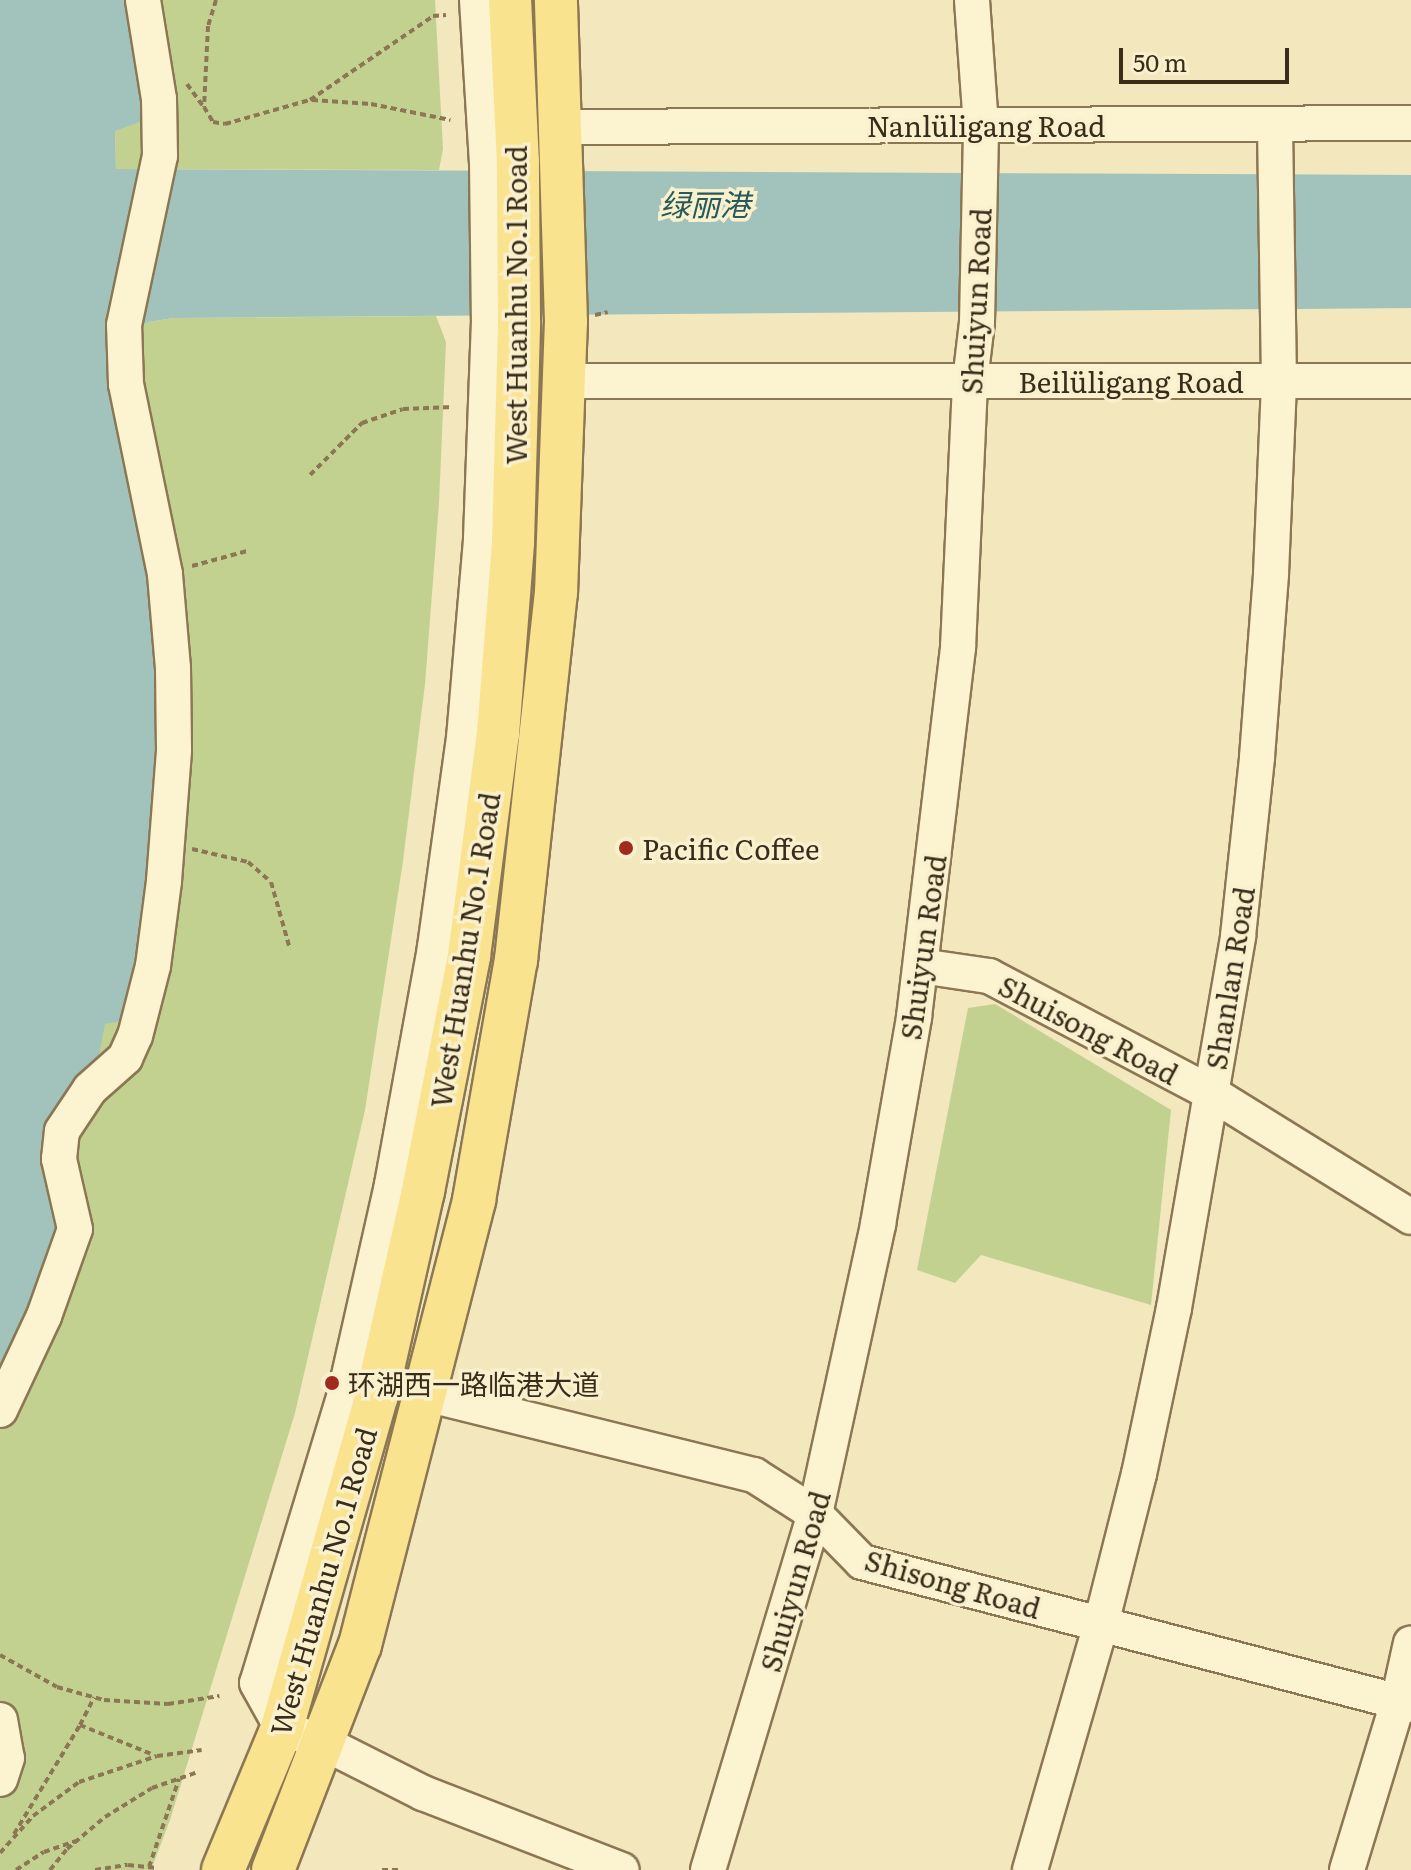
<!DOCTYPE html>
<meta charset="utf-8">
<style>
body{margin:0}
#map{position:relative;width:1411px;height:1870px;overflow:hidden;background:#f2e7bd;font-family:Literata,"Noto Sans SC",serif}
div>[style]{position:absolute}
.green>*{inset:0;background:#c3d190}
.water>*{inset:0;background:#a1c3bc}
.path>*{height:4px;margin-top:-2px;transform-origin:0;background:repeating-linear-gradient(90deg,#8c7754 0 6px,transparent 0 10px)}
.roads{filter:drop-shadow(2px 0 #8c7754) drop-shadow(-2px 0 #8c7754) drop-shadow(0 2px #8c7754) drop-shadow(0 -2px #8c7754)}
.minor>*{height:34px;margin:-17px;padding:0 17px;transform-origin:17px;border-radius:17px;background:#fcf3d0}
.major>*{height:42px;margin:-21px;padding:0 21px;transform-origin:21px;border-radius:21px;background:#fae38f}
.dots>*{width:22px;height:22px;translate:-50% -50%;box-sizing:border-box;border:4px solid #f9f0cd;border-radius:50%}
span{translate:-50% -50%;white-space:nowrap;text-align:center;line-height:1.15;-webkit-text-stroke:7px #f9f0cd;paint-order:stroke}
.street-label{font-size:28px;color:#392c1a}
.poi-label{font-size:28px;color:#392c1a}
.left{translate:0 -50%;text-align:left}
.water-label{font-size:30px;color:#28595b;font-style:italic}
.scale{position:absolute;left:1119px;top:48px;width:170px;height:36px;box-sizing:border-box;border:4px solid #392c1a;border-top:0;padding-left:10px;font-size:24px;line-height:28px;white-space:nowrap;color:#392c1a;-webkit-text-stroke:6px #f9f0cd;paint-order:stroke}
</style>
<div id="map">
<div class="green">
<div style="clip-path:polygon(132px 0,435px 0,443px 149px,439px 170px,116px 169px,115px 130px,151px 118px)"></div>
<div style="clip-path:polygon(436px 316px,446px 342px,439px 503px,425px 684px,403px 861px,365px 1110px,295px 1413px,170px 1820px,151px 1870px,0 1870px,0 1379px,53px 1207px,45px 1183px,42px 1154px,51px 1121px,62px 1101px,76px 1085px,130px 334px,148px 322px,174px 318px)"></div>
<div style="clip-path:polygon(995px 1004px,1171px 1110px,1151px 1305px,981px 1255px,955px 1283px,917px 1270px,968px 1008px)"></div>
</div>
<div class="water">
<div style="clip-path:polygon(0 0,132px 0,151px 118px,115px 131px,116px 169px,1411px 175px,1411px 308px,174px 318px,148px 322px,130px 334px,153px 575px,162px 754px,149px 908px,127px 1020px,105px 1024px,96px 1071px,62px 1101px,51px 1121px,42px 1154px,45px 1183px,62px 1226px,0 1379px)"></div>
</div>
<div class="path">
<div style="left:216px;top:0;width:27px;rotate:107deg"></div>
<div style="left:208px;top:26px;width:81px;rotate:92.8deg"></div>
<div style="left:204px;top:107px;width:17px;rotate:59deg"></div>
<div style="left:213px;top:122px;width:12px;rotate:9deg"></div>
<div style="left:225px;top:124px;width:88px;rotate:-15.8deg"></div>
<div style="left:310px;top:100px;width:149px;rotate:-34.3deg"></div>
<div style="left:433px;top:16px;width:13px;rotate:-4deg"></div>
<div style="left:187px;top:84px;width:27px;rotate:54deg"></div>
<div style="left:312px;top:100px;width:59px;rotate:3.9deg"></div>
<div style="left:371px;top:104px;width:81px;rotate:11.4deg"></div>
<div style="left:595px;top:315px;width:13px;rotate:-13deg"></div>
<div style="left:310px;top:475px;width:74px;rotate:-45deg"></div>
<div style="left:362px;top:423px;width:43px;rotate:-18.9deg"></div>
<div style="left:403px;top:409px;width:50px;rotate:-2.3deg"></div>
<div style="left:192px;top:566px;width:57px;rotate:-15.3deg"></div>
<div style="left:192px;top:849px;width:57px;rotate:13.1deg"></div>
<div style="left:248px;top:862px;width:30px;rotate:41deg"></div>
<div style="left:271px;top:882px;width:70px;rotate:74.2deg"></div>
<div style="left:0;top:1655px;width:65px;rotate:29.3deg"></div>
<div style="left:57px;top:1687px;width:49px;rotate:15.5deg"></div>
<div style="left:104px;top:1700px;width:64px;rotate:3.6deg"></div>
<div style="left:168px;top:1704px;width:52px;rotate:-8.9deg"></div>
<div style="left:80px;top:1725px;width:31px;rotate:-63deg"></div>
<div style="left:14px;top:1834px;width:127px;rotate:-58.8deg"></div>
<div style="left:80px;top:1725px;width:80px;rotate:22.1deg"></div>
<div style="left:0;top:1853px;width:50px;rotate:-48.3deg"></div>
<div style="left:33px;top:1816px;width:57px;rotate:-36.5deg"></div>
<div style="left:79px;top:1782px;width:82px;rotate:-18.4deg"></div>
<div style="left:157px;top:1756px;width:45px;rotate:-7.6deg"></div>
<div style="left:149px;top:1867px;width:93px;rotate:-71.2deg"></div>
<div style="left:16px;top:1870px;width:33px;rotate:-33deg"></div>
<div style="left:44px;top:1852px;width:34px;rotate:-19deg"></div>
<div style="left:50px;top:1870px;width:27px;rotate:-51deg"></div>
<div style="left:67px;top:1849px;width:50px;rotate:-40.1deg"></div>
<div style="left:105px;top:1817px;width:55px;rotate:-31.7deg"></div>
<div style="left:152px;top:1788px;width:46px;rotate:-19.2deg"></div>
<div style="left:95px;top:1870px;width:33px;rotate:-9deg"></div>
<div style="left:128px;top:1865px;width:29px;rotate:6deg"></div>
<div style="left:382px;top:1870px;width:16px"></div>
</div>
<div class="roads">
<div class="minor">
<div style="left:477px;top:0;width:163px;rotate:86.5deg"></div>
<div style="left:487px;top:163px;width:157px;rotate:89.3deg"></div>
<div style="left:489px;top:320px;width:220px;rotate:92.1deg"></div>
<div style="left:481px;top:540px;width:199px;rotate:94.9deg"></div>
<div style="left:464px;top:738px;width:212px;rotate:97.9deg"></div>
<div style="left:435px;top:948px;width:241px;rotate:100.3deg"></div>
<div style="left:392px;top:1185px;width:214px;rotate:102.7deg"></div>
<div style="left:345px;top:1394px;width:302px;rotate:106.9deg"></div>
<div style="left:257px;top:1683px;width:51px;rotate:60.9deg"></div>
<div style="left:282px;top:1728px;width:45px;rotate:19.7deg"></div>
<div style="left:324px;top:1743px;width:111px;rotate:26.8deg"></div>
<div style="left:423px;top:1793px;width:213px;rotate:21.2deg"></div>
<div style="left:562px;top:127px;width:849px;rotate:-0.27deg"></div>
<div style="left:564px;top:381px;width:847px"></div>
<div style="left:921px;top:966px;width:69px;rotate:8.4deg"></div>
<div style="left:989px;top:976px;width:251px;rotate:27.8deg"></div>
<div style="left:1211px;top:1093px;width:235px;rotate:31.8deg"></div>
<div style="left:426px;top:1394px;width:338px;rotate:13.9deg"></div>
<div style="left:754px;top:1475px;width:72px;rotate:32.6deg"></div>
<div style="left:815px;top:1514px;width:67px;rotate:45.6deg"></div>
<div style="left:862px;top:1562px;width:567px;rotate:14.6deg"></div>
<div style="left:0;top:1410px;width:104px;rotate:-64.9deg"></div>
<div style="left:44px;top:1316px;width:92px;rotate:-70.4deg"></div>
<div style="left:75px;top:1229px;width:72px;rotate:-102.9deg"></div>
<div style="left:59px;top:1159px;width:28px;rotate:-84deg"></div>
<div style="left:62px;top:1131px;width:50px;rotate:-56.3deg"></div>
<div style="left:90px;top:1089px;width:47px;rotate:-41.5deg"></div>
<div style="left:125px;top:1058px;width:24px;rotate:-66deg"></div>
<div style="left:135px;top:1036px;width:72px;rotate:-75.6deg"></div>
<div style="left:153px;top:966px;width:86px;rotate:-82.6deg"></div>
<div style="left:164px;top:881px;width:131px;rotate:-85.6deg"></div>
<div style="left:174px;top:750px;width:82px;rotate:-90.7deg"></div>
<div style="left:173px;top:668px;width:94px;rotate:-94.9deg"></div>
<div style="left:165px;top:574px;width:194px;rotate:-101.6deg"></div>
<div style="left:126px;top:384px;width:59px;rotate:-91.9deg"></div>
<div style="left:124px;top:325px;width:173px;rotate:-78deg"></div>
<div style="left:160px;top:156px;width:57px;rotate:-91deg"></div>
<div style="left:159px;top:99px;width:100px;rotate:-99.2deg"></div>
<div style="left:0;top:1720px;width:39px;rotate:80deg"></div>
<div style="left:7px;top:1758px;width:22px;rotate:108deg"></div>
<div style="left:708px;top:1870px;width:372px;rotate:-73.3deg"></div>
<div style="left:815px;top:1514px;width:297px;rotate:-77.7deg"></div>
<div style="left:878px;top:1224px;width:210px;rotate:-80.1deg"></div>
<div style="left:914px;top:1017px;width:372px;rotate:-83.2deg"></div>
<div style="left:958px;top:648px;width:267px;rotate:-87.4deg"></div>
<div style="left:970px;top:381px;width:59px;rotate:-83.2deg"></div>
<div style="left:977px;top:322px;width:196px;rotate:-88.8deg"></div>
<div style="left:981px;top:126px;width:126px;rotate:-94.1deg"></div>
<div style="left:1030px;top:1870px;width:256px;rotate:-73.9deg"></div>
<div style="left:1101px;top:1624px;width:155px;rotate:-75.8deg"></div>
<div style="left:1139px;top:1474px;width:170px;rotate:-78.1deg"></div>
<div style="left:1174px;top:1308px;width:377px;rotate:-80.2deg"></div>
<div style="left:1238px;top:936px;width:180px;rotate:-83.9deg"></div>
<div style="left:1257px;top:757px;width:184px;rotate:-85.6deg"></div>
<div style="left:1271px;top:574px;width:193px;rotate:-87.6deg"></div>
<div style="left:1279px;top:381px;width:257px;rotate:-90.9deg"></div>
<div style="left:1347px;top:1870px;width:176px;rotate:-73.1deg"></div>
<div style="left:1398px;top:1702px;width:60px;rotate:-77.6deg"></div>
</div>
<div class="major">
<div style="left:223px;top:1870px;width:154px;rotate:-67.4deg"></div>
<div style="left:282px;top:1728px;width:346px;rotate:-74.1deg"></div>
<div style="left:377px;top:1395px;width:209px;rotate:-77.3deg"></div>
<div style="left:423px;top:1191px;width:239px;rotate:-78.9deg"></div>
<div style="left:469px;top:956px;width:224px;rotate:-82.6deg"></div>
<div style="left:498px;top:734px;width:193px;rotate:-85.5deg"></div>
<div style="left:513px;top:542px;width:220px;rotate:-88.4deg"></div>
<div style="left:519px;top:322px;width:159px;rotate:-90.4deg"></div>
<div style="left:518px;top:163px;width:163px;rotate:-92.8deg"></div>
<div style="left:273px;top:1870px;width:241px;rotate:-68.9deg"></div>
<div style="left:360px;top:1645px;width:459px;rotate:-75.6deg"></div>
<div style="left:474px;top:1200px;width:244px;rotate:-80.1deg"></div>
<div style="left:516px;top:960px;width:369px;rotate:-83.8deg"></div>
<div style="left:556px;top:593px;width:271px;rotate:-87.9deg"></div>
<div style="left:566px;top:322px;width:322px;rotate:-91.8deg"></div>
</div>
</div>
<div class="dots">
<div style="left:626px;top:848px;background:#a12a1e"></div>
<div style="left:332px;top:1383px;background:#a12a1e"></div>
</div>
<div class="street-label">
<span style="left:986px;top:125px">Nanlüligang Road</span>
<span style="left:975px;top:301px;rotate:-87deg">Shuiyun Road</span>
<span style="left:515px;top:305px;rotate:-90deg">West Huanhu No.1 Road</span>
<span style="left:1131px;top:381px">Beilüligang Road</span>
<span style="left:922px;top:947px;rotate:-82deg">Shuiyun Road</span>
<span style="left:464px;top:950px;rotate:-81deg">West Huanhu No.1 Road</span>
<span style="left:1229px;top:978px;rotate:-81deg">Shanlan Road</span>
<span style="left:1089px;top:1029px;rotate:28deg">Shuisong Road</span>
<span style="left:322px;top:1581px;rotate:-74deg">West Huanhu No.1 Road</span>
<span style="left:794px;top:1581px;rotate:-74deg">Shuiyun Road</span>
<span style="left:953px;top:1583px;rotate:16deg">Shisong Road</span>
</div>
<div class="poi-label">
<span class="left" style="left:642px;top:848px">Pacific Coffee</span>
<span class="left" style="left:348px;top:1383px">环湖西一路临港大道</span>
</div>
<div class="water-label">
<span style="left:705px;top:203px">绿丽港</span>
</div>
<div class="scale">50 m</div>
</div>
